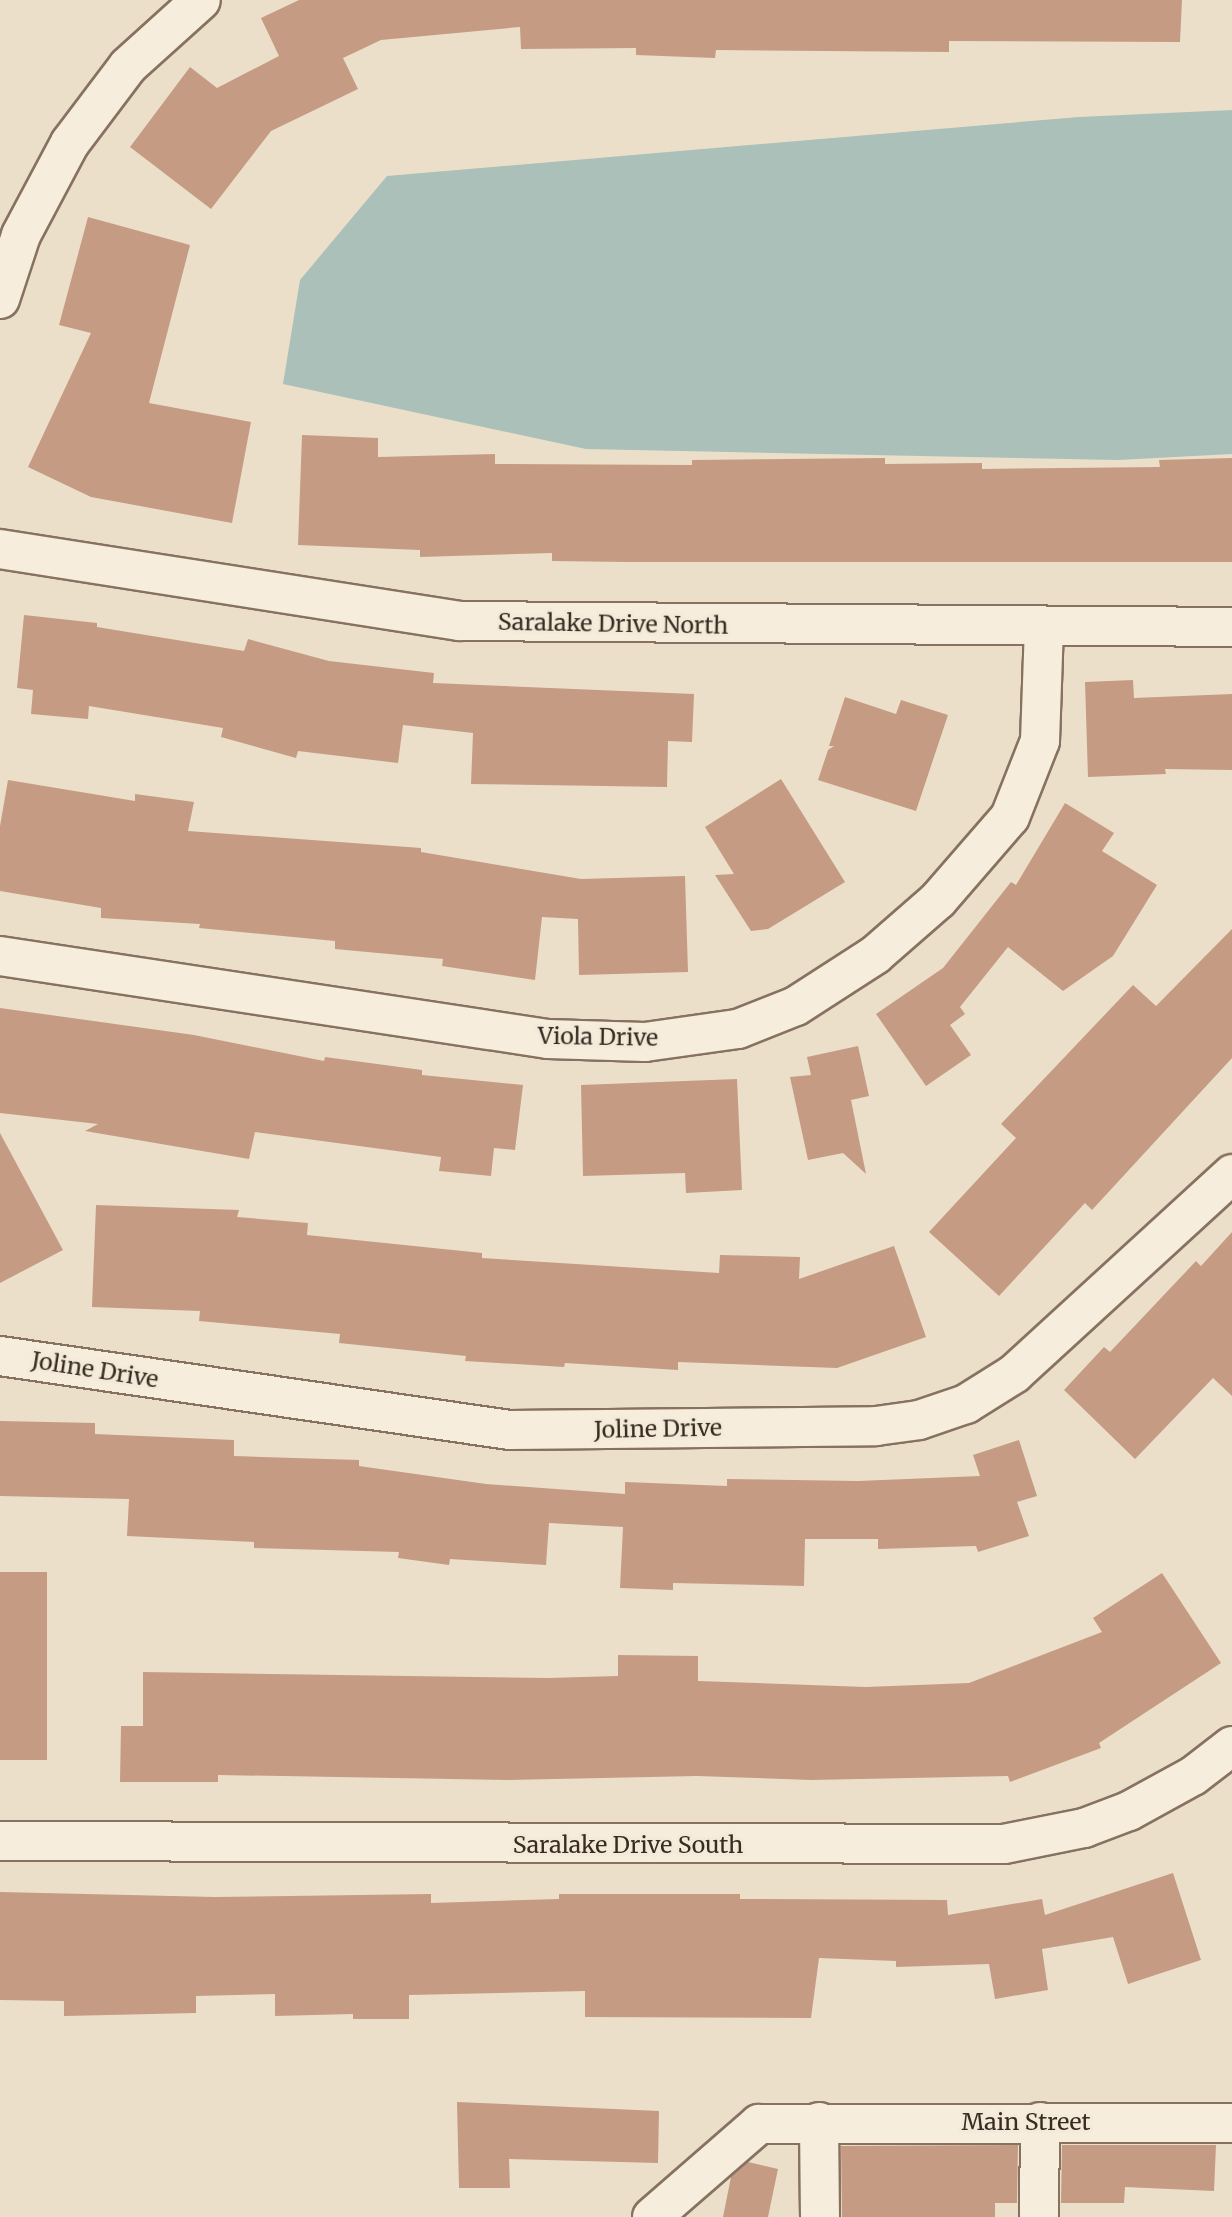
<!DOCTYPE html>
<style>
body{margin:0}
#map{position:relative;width:1232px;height:2217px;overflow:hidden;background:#ebdfca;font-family:Merriweather,serif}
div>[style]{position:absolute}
.water>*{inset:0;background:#aac0b8}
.building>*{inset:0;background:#c69b83;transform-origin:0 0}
.roads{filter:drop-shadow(2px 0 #877260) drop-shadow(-2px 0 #877260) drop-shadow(0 2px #877260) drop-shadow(0 -2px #877260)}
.minor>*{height:38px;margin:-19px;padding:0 19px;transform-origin:19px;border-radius:19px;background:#f7eddd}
span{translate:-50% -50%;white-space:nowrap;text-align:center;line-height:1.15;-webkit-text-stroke:6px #f3ead9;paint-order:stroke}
.street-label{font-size:23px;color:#392b22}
</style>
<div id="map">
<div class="water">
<div style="clip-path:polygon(1232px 110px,1232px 454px,1118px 460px,586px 449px,283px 384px,300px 280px,387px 176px,1079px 117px)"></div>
</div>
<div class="building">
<div style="clip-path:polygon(299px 0,1182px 0,1180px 42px,949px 41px,949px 52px,716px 50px,715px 58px,636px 55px,636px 48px,521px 49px,520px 27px,381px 40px,343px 58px,358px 89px,271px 131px,211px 209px,130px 147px,190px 67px,217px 88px,279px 56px,261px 18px)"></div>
<div style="clip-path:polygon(88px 217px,190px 245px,149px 403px,251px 422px,232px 523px,91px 497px,28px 467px,91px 333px,59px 325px)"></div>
<div style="clip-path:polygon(302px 435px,378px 438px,378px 457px,495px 454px,495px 464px,692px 465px,692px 460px,885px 458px,885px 464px,982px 463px,982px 469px,1160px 467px,1159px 460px,1232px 458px,1232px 562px,627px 562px,552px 561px,552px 553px,420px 557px,420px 550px,298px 545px)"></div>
<div style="clip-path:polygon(24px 615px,97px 623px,97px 627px,244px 651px,248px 639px,329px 661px,434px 673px,433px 683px,694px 694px,692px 742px,668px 741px,667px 787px,471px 784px,473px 733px,403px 725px,398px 763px,298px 751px,296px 758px,221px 737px,223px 728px,89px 706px,88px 719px,31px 714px,33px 690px,17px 688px)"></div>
<div style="clip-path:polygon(1133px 680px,1134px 698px,1232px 694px,1232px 770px,1165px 769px,1166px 774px,1088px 777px,1085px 682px)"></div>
<div style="clip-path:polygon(845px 697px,896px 714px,901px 700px,948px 715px,916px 811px,818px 780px,828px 750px,834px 746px,829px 746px)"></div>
<div style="clip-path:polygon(781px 779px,845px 882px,768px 929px,751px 931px,715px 875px,734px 874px,705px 827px)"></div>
<div style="clip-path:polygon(8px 780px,135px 801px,135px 794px,194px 802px,188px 831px,421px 848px,421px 852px,581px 879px,685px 876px,688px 972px,579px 975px,578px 919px,542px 917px,535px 980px,442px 966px,443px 959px,335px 949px,335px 941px,199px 928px,200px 924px,101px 918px,101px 908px,0 891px,0 826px)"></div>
<div style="clip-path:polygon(1065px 803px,1114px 833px,1102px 851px,1157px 885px,1113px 956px,1063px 991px,1008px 947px,960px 1007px,965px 1014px,950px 1025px,971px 1055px,926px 1086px,876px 1014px,943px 968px,1011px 882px,1016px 885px)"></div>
<div style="clip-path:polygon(1232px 929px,1232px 1058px,1092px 1210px,1085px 1203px,999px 1296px,929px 1232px,1016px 1138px,1001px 1124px,1133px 985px,1156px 1006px)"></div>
<div style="clip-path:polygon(0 1008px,194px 1035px,324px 1061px,325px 1057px,422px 1070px,422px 1075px,523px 1085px,515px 1150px,494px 1148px,491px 1176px,439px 1171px,441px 1157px,255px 1132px,249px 1159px,85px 1131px,98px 1124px,0 1113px)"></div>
<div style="clip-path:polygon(858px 1046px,869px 1096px,851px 1100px,866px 1174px,843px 1153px,808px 1160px,790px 1077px,811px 1075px,807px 1057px)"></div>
<div style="clip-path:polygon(737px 1079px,742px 1190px,686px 1193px,685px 1173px,583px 1176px,581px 1085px)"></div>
<div style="clip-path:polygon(0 1133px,63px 1250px,0 1283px)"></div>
<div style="clip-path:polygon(96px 1205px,239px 1210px,237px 1217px,308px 1223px,307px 1235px,482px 1253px,482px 1258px,719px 1273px,720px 1255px,800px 1257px,799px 1279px,894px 1246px,926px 1337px,837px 1368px,678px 1362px,678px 1370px,565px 1363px,564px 1367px,465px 1361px,466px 1356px,339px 1343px,340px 1334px,199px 1321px,200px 1311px,92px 1307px)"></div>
<div style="clip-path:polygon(1232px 1232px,1232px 1396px,1213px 1378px,1135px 1459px,1064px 1390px,1104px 1347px,1110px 1352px,1196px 1261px,1201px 1266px)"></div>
<div style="clip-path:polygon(0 1421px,95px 1423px,95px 1434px,234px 1440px,234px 1456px,359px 1460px,359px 1466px,486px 1484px,625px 1494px,625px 1482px,727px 1486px,727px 1479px,858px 1481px,980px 1476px,973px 1455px,1019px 1440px,1037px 1496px,1017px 1502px,1029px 1536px,978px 1552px,976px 1546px,878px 1549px,878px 1539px,805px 1539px,804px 1586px,673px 1583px,673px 1590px,620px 1588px,623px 1527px,549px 1523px,546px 1565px,450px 1559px,449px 1565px,398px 1558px,399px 1552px,254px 1548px,254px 1542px,127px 1536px,129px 1499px,0 1496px)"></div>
<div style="left:47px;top:1572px;width:188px;height:47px;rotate:90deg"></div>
<div style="clip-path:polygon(1162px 1573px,1221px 1663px,1099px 1743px,1101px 1748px,1010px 1782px,1008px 1776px,811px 1780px,697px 1776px,507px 1780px,218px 1775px,218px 1782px,120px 1782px,121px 1726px,143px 1726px,143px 1672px,548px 1678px,618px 1676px,618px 1655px,698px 1656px,698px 1681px,866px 1687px,969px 1683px,1102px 1632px,1093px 1618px)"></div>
<div style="clip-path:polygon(1173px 1873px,1201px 1960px,1128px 1984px,1113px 1937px,1042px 1949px,1048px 1990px,995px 1999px,989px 1964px,896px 1967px,896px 1961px,819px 1958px,811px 2018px,585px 2017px,585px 1991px,409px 1995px,409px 2019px,353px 2019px,353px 2014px,275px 2016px,275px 1994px,196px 1996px,196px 2013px,64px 2016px,64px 2001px,0 2000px,0 1892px,215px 1897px,431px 1894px,431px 1903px,559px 1899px,559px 1894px,740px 1894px,740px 1899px,947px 1900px,948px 1915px,1042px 1899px,1045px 1915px)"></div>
<div style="clip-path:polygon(457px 2102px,659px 2111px,658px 2163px,509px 2159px,510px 2188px,459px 2188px)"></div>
<div style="clip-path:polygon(1018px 2145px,1017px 2203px,995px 2203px,995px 2217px,842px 2217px,841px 2146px)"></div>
<div style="clip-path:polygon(1062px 2145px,1216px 2145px,1214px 2191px,1125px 2187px,1124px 2203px,1061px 2203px)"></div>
<div style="clip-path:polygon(748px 2162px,778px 2169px,768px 2217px,723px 2217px,731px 2177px)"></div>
</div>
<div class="roads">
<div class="minor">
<div style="left:0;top:299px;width:67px;rotate:-71.8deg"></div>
<div style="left:21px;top:235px;width:104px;rotate:-62deg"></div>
<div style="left:70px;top:143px;width:96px;rotate:-53deg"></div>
<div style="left:128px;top:66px;width:98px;rotate:-42.1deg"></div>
<div style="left:0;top:549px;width:465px;rotate:8.9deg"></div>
<div style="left:459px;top:621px;width:773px;rotate:0.44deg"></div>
<div style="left:0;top:956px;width:554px;rotate:8.61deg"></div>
<div style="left:548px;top:1039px;width:97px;rotate:1.8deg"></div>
<div style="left:645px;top:1042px;width:94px;rotate:-8deg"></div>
<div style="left:738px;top:1029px;width:62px;rotate:-21.6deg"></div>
<div style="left:796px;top:1006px;width:94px;rotate:-32.8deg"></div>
<div style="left:875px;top:955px;width:84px;rotate:-41.1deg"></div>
<div style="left:938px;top:900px;width:110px;rotate:-49.1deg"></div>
<div style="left:1010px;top:817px;width:82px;rotate:-68.5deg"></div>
<div style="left:1040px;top:741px;width:114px;rotate:-88deg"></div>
<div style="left:0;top:1356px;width:515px;rotate:8.26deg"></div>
<div style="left:510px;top:1430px;width:366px;rotate:-0.6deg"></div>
<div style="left:876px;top:1426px;width:43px;rotate:-7.9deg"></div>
<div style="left:919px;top:1420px;width:50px;rotate:-18.8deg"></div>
<div style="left:966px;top:1404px;width:57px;rotate:-32deg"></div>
<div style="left:1014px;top:1374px;width:296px;rotate:-42.5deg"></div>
<div style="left:0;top:1841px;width:1004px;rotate:0.17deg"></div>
<div style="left:1004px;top:1844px;width:82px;rotate:-11.3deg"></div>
<div style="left:1084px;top:1828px;width:48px;rotate:-20.7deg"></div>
<div style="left:1129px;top:1811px;width:73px;rotate:-28.7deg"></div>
<div style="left:1193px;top:1776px;width:49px;rotate:-37.6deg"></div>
<div style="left:819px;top:2122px;width:95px;rotate:89.4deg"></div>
<div style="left:652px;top:2217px;width:142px;rotate:-41deg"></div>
<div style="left:759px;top:2124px;width:473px;rotate:-0.1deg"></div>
<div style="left:1039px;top:2217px;width:95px;rotate:-89.4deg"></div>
</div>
</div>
<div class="street-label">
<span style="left:613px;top:624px;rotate:1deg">Saralake Drive North</span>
<span style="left:598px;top:1037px;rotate:1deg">Viola Drive</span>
<span style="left:95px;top:1370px;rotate:9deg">Joline Drive</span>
<span style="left:658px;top:1429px;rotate:-1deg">Joline Drive</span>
<span style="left:628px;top:1845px">Saralake Drive South</span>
<span style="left:1026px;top:2122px">Main Street</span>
</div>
</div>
